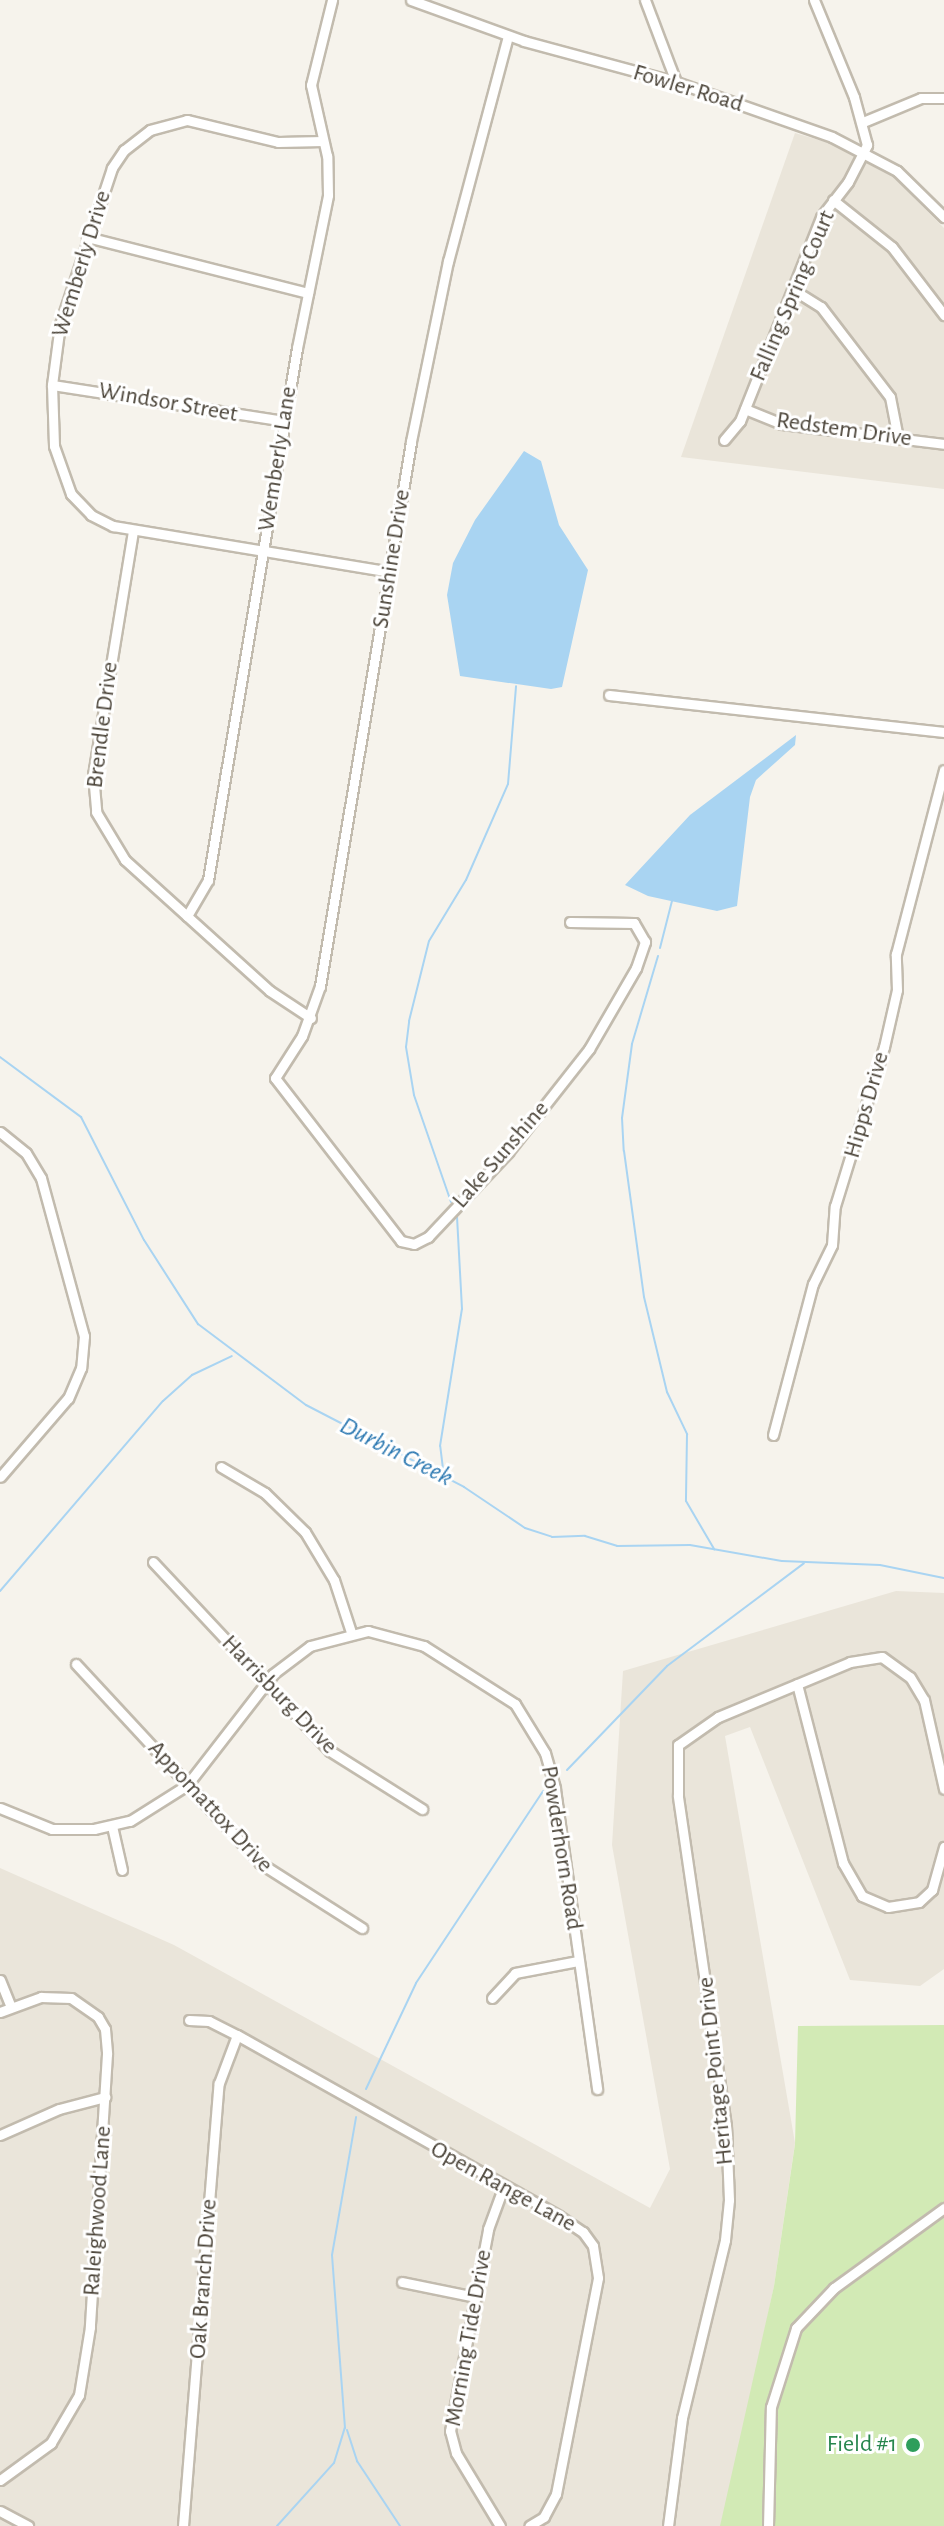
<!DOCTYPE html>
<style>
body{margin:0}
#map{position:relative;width:944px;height:2526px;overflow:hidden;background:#f6f3ec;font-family:"Alegreya Sans",sans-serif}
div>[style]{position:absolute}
.residential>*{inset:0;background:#eae5da}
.green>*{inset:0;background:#d2eab5}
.water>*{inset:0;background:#a9d4f2}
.stream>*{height:2px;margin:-1px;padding:0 1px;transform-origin:1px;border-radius:1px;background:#a9d4f2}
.roads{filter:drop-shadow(2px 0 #c2bbae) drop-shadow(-2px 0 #c2bbae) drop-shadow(0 2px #c2bbae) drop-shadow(0 -2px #c2bbae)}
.minor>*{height:9px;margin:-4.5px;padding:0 4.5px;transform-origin:4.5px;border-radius:4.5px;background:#fff}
.dots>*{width:22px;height:22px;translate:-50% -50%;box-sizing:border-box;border:4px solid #fff;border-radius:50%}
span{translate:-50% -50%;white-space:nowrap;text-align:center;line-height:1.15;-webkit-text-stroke:6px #fff;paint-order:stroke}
.street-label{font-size:24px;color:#4b4439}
.leisure-label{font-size:24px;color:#27864d}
.right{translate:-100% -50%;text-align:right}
.water-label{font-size:26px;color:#2e7ab2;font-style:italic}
</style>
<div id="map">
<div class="residential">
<div style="clip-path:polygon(795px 133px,833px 144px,888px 172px,944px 228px,944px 489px,681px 457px)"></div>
<div style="clip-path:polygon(896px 1591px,944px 1593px,944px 1969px,920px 1986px,850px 1980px,750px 1727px,725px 1736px,795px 2143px,774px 2286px,723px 2526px,0 2526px,0 1868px,174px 1945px,650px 2208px,670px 2169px,612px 1845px,623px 1671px)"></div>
</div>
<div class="green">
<div style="clip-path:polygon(944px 2025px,944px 2526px,720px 2526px,774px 2286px,795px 2144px,798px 2026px)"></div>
</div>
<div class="water">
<div style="clip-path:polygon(524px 451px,541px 461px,559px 525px,588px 570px,562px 687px,551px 689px,460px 676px,447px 595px,453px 563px,475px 520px)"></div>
<div style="clip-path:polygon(796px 735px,795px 745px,756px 780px,750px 797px,737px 906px,717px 911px,648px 896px,625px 885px,690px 815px)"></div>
</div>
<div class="stream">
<div style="left:660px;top:948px;width:49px;rotate:-75.7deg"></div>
<div style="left:658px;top:956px;width:92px;rotate:106.5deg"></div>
<div style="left:632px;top:1044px;width:75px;rotate:97.7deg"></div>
<div style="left:622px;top:1118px;width:33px;rotate:87deg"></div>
<div style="left:624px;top:1151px;width:147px;rotate:82.2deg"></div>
<div style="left:644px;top:1297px;width:98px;rotate:76.4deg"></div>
<div style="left:667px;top:1392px;width:47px;rotate:64.5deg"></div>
<div style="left:687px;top:1434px;width:67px;rotate:90.9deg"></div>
<div style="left:686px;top:1501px;width:56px;rotate:59.7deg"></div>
<div style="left:0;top:1057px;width:101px;rotate:36.5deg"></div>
<div style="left:81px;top:1117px;width:138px;rotate:62.9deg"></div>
<div style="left:144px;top:1240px;width:100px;rotate:57.3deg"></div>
<div style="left:198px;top:1324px;width:135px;rotate:36.9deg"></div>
<div style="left:306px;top:1405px;width:178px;rotate:27.4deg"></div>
<div style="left:464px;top:1487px;width:73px;rotate:33.9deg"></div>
<div style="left:525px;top:1528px;width:28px;rotate:18deg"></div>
<div style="left:552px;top:1537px;width:33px;rotate:-2deg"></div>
<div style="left:585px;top:1536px;width:34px;rotate:17deg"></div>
<div style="left:617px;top:1546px;width:73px;rotate:-0.8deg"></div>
<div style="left:690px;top:1545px;width:93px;rotate:9.9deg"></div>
<div style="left:782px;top:1561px;width:98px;rotate:2.3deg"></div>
<div style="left:880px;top:1565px;width:65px;rotate:11.5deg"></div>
<div style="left:451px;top:1202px;width:113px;rotate:-109.1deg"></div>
<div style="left:414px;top:1095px;width:49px;rotate:-99.5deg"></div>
<div style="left:406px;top:1047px;width:26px;rotate:-83deg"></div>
<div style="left:409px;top:1021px;width:82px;rotate:-76deg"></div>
<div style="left:429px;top:941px;width:71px;rotate:-58.8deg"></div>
<div style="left:466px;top:880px;width:105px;rotate:-66.4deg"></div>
<div style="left:508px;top:784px;width:98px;rotate:-85.3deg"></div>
<div style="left:444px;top:1477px;width:31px;rotate:-97deg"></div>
<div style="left:440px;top:1446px;width:139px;rotate:-80.9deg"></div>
<div style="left:462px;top:1309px;width:93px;rotate:-93.1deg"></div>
<div style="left:0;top:1591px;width:250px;rotate:-49.4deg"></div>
<div style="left:163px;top:1401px;width:39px;rotate:-42deg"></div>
<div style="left:192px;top:1375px;width:44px;rotate:-25.4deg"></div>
<div style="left:567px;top:1770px;width:144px;rotate:-46.1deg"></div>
<div style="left:667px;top:1666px;width:171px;rotate:-36.9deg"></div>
<div style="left:366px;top:2089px;width:117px;rotate:-64.7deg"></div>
<div style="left:416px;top:1983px;width:230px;rotate:-56.5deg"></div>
<div style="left:347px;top:2430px;width:33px;rotate:72deg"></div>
<div style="left:357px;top:2461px;width:78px;rotate:56.5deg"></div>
<div style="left:277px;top:2526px;width:85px;rotate:-47.9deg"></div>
<div style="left:334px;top:2463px;width:37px;rotate:-73deg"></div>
<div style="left:345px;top:2428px;width:173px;rotate:-94.3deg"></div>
<div style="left:332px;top:2255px;width:140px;rotate:-80.1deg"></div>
</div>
<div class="roads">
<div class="minor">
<div style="left:411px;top:0;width:120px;rotate:19.9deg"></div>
<div style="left:524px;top:41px;width:157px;rotate:15.1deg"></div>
<div style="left:676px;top:82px;width:165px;rotate:19.4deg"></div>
<div style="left:832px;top:137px;width:73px;rotate:27.6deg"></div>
<div style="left:897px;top:171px;width:66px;rotate:44.4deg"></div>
<div style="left:645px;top:0;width:88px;rotate:69.3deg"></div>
<div style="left:508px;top:36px;width:233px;rotate:104.9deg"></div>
<div style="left:448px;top:261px;width:185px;rotate:101.6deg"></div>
<div style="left:411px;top:442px;width:552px;rotate:99.5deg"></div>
<div style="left:320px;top:986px;width:53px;rotate:109.8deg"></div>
<div style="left:302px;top:1036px;width:50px;rotate:122.7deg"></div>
<div style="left:275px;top:1078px;width:206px;rotate:52.3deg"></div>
<div style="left:401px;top:1241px;width:13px;rotate:13deg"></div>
<div style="left:414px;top:1244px;width:16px;rotate:-27deg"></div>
<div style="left:428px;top:1237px;width:117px;rotate:-46.7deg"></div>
<div style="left:508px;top:1152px;width:131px;rotate:-51.8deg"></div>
<div style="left:589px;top:1049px;width:94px;rotate:-59.9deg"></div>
<div style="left:636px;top:968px;width:28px;rotate:-71deg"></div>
<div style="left:645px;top:942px;width:22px;rotate:-120deg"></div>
<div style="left:634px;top:923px;width:64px;rotate:-179.1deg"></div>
<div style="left:863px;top:122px;width:63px;rotate:-22.5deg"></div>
<div style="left:921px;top:98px;width:23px"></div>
<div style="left:323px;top:141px;width:45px;rotate:178.7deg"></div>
<div style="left:278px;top:142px;width:94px;rotate:-166.4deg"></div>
<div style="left:187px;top:120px;width:38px;rotate:165deg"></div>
<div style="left:150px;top:130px;width:33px;rotate:142deg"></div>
<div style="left:124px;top:150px;width:22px;rotate:124deg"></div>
<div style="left:112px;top:168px;width:164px;rotate:108.4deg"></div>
<div style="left:60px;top:324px;width:62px;rotate:97.5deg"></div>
<div style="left:52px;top:385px;width:61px;rotate:88.1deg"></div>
<div style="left:54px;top:446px;width:51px;rotate:70.5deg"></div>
<div style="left:71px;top:494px;width:29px;rotate:46deg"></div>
<div style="left:91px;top:515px;width:25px;rotate:27deg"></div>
<div style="left:113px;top:526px;width:282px;rotate:9.4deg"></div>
<div style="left:833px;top:200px;width:75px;rotate:38.5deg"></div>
<div style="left:892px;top:247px;width:86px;rotate:52.6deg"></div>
<div style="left:87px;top:237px;width:228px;rotate:14.2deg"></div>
<div style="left:792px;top:289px;width:34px;rotate:32deg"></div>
<div style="left:821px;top:307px;width:113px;rotate:52.5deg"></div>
<div style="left:890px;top:397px;width:42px;rotate:79deg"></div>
<div style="left:52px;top:385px;width:235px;rotate:8.8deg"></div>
<div style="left:745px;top:409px;width:40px;rotate:22deg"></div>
<div style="left:782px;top:424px;width:163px;rotate:7deg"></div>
<div style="left:724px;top:440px;width:25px;rotate:-50deg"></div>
<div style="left:740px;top:421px;width:219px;rotate:-68.3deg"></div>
<div style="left:821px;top:217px;width:44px;rotate:-52.4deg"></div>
<div style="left:848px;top:182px;width:42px;rotate:-62.8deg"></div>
<div style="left:867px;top:145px;width:50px;rotate:-105.2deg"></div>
<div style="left:854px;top:97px;width:105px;rotate:-112.4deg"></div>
<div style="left:133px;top:531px;width:246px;rotate:99.3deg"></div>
<div style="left:93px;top:774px;width:38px;rotate:85deg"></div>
<div style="left:96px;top:812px;width:56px;rotate:58.9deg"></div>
<div style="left:125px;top:860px;width:195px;rotate:42.1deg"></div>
<div style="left:270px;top:991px;width:49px;rotate:33.4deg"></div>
<div style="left:609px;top:695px;width:337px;rotate:6.3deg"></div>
<div style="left:187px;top:916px;width:42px;rotate:-59.7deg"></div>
<div style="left:208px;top:880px;width:539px;rotate:-80.5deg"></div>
<div style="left:297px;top:348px;width:156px;rotate:-78.5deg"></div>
<div style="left:328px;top:195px;width:39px;rotate:-91deg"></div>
<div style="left:327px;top:156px;width:73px;rotate:-102.7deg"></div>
<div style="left:311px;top:85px;width:88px;rotate:-76.1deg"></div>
<div style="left:0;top:1132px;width:33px;rotate:39deg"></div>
<div style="left:26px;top:1153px;width:29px;rotate:59deg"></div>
<div style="left:41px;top:1178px;width:164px;rotate:74.8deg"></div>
<div style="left:84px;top:1336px;width:32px;rotate:95deg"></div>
<div style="left:81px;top:1368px;width:33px;rotate:113deg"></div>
<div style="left:68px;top:1398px;width:104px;rotate:130.7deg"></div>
<div style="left:773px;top:1435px;width:156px;rotate:-75.2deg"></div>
<div style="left:813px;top:1284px;width:43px;rotate:-64deg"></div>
<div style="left:832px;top:1245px;width:39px;rotate:-86deg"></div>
<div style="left:835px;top:1206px;width:166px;rotate:-72.9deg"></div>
<div style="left:884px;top:1047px;width:58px;rotate:-77.2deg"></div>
<div style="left:897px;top:990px;width:36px;rotate:-92deg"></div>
<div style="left:896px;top:954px;width:190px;rotate:-75.4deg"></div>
<div style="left:221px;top:1467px;width:51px;rotate:30.6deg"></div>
<div style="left:265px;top:1493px;width:56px;rotate:44.3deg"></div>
<div style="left:305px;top:1532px;width:56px;rotate:58.9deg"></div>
<div style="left:334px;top:1580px;width:55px;rotate:71.9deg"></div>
<div style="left:153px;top:1562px;width:259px;rotate:46.9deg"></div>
<div style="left:330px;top:1751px;width:109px;rotate:32.2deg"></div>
<div style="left:76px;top:1664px;width:271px;rotate:47.2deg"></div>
<div style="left:260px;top:1863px;width:121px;rotate:32.5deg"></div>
<div style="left:797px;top:1684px;width:185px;rotate:75.6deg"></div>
<div style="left:843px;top:1863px;width:38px;rotate:60deg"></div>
<div style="left:862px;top:1896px;width:28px;rotate:23deg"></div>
<div style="left:888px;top:1907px;width:31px;rotate:-9deg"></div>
<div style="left:919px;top:1902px;width:18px;rotate:-43deg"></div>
<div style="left:932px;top:1890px;width:45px;rotate:-74.4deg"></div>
<div style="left:0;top:1808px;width:56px;rotate:22deg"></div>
<div style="left:52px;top:1829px;width:42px"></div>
<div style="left:94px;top:1829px;width:37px;rotate:-13deg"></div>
<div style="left:130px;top:1821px;width:67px;rotate:-32.3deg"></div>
<div style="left:187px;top:1785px;width:140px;rotate:-52.2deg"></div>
<div style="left:273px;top:1674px;width:46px;rotate:-37.1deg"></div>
<div style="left:310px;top:1646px;width:60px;rotate:-14.5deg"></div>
<div style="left:368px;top:1631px;width:58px;rotate:15deg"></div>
<div style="left:424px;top:1646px;width:108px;rotate:32.5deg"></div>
<div style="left:515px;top:1704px;width:57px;rotate:58.5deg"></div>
<div style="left:545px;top:1753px;width:37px;rotate:74deg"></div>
<div style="left:555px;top:1789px;width:303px;rotate:82deg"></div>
<div style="left:112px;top:1826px;width:45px;rotate:77.2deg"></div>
<div style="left:0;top:1980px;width:29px;rotate:68deg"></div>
<div style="left:492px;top:1998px;width:34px;rotate:-47deg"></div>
<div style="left:515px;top:1973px;width:64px;rotate:-10.8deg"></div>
<div style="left:0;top:2012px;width:44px;rotate:-20.1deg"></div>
<div style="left:41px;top:1997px;width:30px;rotate:2deg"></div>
<div style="left:71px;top:1998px;width:33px;rotate:35deg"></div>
<div style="left:98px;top:2017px;width:14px;rotate:60deg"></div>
<div style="left:105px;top:2029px;width:25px;rotate:85deg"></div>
<div style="left:107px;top:2054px;width:274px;rotate:93.6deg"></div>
<div style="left:90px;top:2327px;width:69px;rotate:99.2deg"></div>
<div style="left:79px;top:2395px;width:56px;rotate:120.3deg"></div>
<div style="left:51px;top:2443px;width:63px;rotate:144deg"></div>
<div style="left:189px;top:2020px;width:20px;rotate:3deg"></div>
<div style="left:209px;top:2021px;width:31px;rotate:27deg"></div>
<div style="left:237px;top:2035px;width:369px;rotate:29.3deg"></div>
<div style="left:559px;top:2216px;width:29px;rotate:34deg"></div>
<div style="left:583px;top:2232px;width:17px;rotate:54deg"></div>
<div style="left:593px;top:2246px;width:32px;rotate:81deg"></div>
<div style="left:598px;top:2278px;width:220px;rotate:101deg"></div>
<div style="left:556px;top:2494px;width:26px;rotate:118deg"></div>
<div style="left:544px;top:2517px;width:17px;rotate:149deg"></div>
<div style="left:0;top:2135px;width:64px;rotate:-23.8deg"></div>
<div style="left:59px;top:2109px;width:48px;rotate:-14.6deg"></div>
<div style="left:402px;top:2282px;width:76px;rotate:11.5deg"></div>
<div style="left:0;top:2511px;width:32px;rotate:28deg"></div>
<div style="left:183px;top:2526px;width:444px;rotate:-85.4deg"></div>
<div style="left:219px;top:2083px;width:51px;rotate:-69.4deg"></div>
<div style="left:500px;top:2526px;width:85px;rotate:-121.1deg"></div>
<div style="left:456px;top:2453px;width:23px;rotate:-105deg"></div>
<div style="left:450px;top:2431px;width:206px;rotate:-79.3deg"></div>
<div style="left:488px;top:2229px;width:44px;rotate:-69.9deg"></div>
<div style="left:668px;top:2526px;width:109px;rotate:-82.6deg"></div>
<div style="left:682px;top:2418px;width:183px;rotate:-76.4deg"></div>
<div style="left:725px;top:2240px;width:40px;rotate:-84.3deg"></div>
<div style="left:729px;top:2200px;width:74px;rotate:-92.3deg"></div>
<div style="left:726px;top:2126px;width:334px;rotate:-98.3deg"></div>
<div style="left:678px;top:1795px;width:50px;rotate:-90deg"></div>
<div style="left:678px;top:1745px;width:49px;rotate:-35deg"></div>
<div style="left:718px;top:1717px;width:143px;rotate:-22.6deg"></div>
<div style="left:850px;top:1662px;width:32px;rotate:-9deg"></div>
<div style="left:882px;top:1657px;width:34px;rotate:36deg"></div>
<div style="left:910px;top:1677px;width:27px;rotate:59deg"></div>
<div style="left:924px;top:1700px;width:91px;rotate:77.3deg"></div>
<div style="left:768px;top:2526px;width:119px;rotate:-88.6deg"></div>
<div style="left:771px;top:2407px;width:83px;rotate:-72.4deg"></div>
<div style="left:796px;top:2328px;width:55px;rotate:-46.5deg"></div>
<div style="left:834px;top:2288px;width:136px;rotate:-36deg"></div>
</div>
</div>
<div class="dots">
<div style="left:913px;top:2445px;background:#2e9e5b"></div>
</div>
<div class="street-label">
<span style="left:688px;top:89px;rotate:17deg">Fowler Road</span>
<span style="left:82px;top:264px;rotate:-73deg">Wemberly Drive</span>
<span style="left:793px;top:296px;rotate:-67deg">Falling Spring Court</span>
<span style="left:168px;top:403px;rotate:10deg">Windsor Street</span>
<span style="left:844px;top:430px;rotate:8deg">Redstem Drive</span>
<span style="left:278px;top:459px;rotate:-81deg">Wemberly Lane</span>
<span style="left:392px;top:559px;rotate:-81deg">Sunshine Drive</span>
<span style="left:103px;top:725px;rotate:-83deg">Brendle Drive</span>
<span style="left:867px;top:1105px;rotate:-74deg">Hipps Drive</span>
<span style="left:501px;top:1155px;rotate:-49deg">Lake Sunshine</span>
<span style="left:279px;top:1695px;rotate:46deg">Harrisburg Drive</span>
<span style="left:210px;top:1807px;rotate:47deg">Appomattox Drive</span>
<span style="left:561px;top:1848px;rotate:81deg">Powderhorn Road</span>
<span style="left:716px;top:2071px;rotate:-96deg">Heritage Point Drive</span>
<span style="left:503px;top:2187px;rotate:29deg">Open Range Lane</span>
<span style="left:98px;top:2211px;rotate:-86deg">Raleighwood Lane</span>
<span style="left:204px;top:2279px;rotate:-86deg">Oak Branch Drive</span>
<span style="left:469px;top:2338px;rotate:-80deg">Morning Tide Drive</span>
</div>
<div class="leisure-label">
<span class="right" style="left:897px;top:2445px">Field #1</span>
</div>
<div class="water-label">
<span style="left:396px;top:1452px;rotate:27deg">Durbin Creek</span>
</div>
</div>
